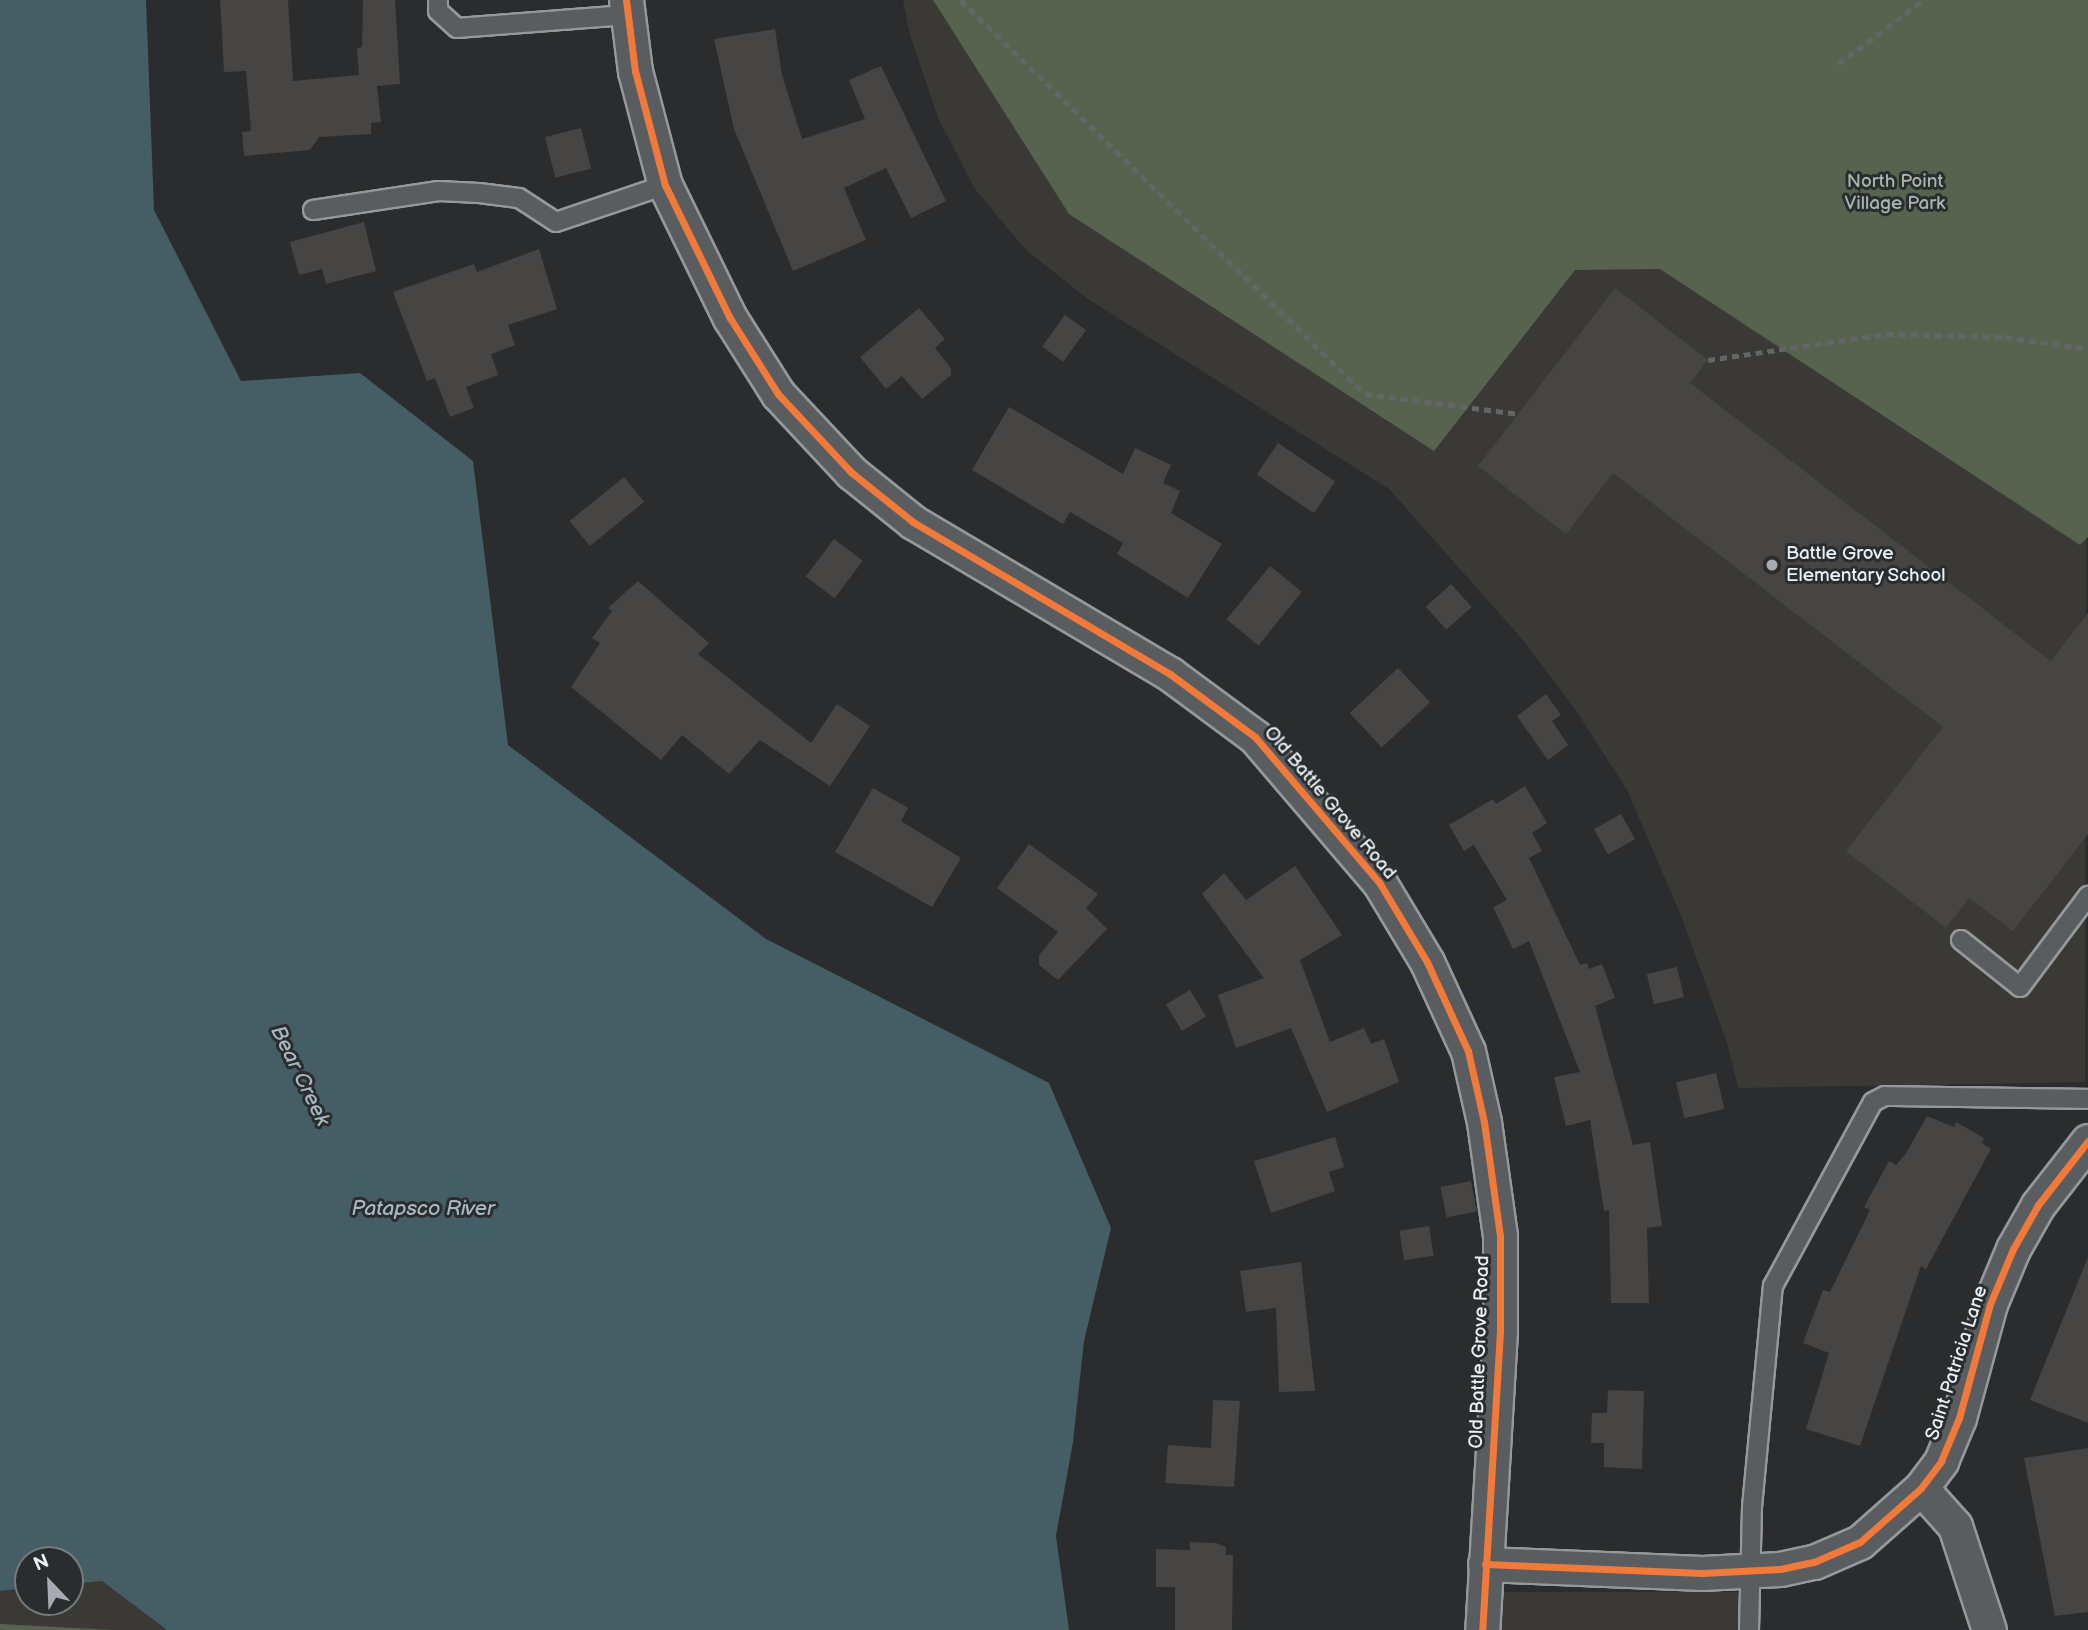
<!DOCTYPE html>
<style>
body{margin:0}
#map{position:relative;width:2088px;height:1630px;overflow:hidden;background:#2b2c2d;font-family:"Balsamiq Sans",sans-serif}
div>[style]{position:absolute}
.built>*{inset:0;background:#3a3936;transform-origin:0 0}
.green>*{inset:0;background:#57634f}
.water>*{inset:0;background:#455e66}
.building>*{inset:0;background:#464543;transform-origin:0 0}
.path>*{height:4.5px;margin-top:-2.25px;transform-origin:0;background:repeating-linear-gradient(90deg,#636566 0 7px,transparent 0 12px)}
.roads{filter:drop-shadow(2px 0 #96989a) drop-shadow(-2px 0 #96989a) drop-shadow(0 2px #96989a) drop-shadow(0 -2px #96989a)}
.lane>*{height:18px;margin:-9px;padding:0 9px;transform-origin:9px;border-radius:9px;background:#5a5d60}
.street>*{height:33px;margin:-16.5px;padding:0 16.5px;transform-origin:16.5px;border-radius:16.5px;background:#5a5d60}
.cycleway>*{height:7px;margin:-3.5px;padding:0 3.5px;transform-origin:3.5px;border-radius:3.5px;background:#f17a3a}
.dots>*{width:19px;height:19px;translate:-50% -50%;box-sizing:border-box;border:4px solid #2a2d2e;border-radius:50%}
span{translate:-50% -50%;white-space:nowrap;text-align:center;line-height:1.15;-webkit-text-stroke:6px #2a2d2e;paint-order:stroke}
.park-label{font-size:19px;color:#aab5ae}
.poi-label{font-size:19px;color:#e8f1f8}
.left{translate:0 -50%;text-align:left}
.street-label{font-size:19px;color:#e8f1f8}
.water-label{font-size:21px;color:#a8b8c0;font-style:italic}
.north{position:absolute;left:14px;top:1546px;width:70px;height:70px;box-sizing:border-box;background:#2a2d2e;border:2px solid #767b7f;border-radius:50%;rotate:337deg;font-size:19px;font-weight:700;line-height:28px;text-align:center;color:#e8f1f8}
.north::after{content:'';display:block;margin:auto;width:24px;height:32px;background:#a6acb1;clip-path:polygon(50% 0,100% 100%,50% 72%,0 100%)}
</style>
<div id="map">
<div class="built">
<div style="clip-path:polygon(903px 0,2088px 0,2085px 1082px,1738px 1088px,1727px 1043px,1682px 918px,1627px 790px,1575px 709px,1523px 640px,1389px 489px,1088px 299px,1026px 250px,975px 189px,939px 120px,910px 35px)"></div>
<div style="clip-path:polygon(102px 1581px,167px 1630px,0 1630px,0 1591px,28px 1588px,28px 1602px,70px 1602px,70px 1584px)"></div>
<div style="left:1738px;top:1592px;width:38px;height:246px;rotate:90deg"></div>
</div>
<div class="green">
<div style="clip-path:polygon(933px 0,2088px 0,2088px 537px,2080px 545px,1660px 269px,1575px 270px,1434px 451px,1069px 214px)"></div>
<div style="clip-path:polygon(0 1624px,113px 1630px,114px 1630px,0 1630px)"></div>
</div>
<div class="water">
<div style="clip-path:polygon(0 0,146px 0,154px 210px,241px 381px,360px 373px,473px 461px,508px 745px,766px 939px,1049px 1083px,1111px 1228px,1084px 1341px,1073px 1442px,1056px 1536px,1069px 1630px,167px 1630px,102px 1581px,70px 1584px,70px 1560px,28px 1560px,28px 1588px,0 1591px)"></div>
</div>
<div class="building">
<div style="clip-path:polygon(220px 0,288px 0,293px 81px,359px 75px,357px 48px,362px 47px,363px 0,395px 0,400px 84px,377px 86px,381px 122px,371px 123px,371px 134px,319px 137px,310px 150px,244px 156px,242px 132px,251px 131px,246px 71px,224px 72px)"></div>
<div style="clip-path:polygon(775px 29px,782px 75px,802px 139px,865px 119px,849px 80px,881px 66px,946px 201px,911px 218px,886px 168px,844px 188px,866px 240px,793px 271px,734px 129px,714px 39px)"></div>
<div style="left:581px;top:128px;width:42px;height:37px;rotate:76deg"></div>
<div style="clip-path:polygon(364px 222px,376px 271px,326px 284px,322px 269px,299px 275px,290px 242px)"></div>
<div style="clip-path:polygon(539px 249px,557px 309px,508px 325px,515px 345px,491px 354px,498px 375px,466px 387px,474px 408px,450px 417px,435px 378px,427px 381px,393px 292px,474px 264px,477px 272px)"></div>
<div style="clip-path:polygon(1615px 288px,1708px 360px,1690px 383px,2051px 661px,2088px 613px,2088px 834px,2013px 931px,1969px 898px,1946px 928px,1846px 851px,1943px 727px,1613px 473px,1566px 534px,1478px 466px)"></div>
<div style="clip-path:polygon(919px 308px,945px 339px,935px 348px,951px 368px,951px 375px,922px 399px,902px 376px,886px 389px,860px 357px)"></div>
<div style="left:1065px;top:315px;width:26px;height:39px;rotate:36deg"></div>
<div style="clip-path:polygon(1009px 407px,1123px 474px,1135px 448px,1171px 465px,1163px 483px,1180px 491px,1171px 513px,1222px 544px,1188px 598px,1117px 554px,1123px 543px,1070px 512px,1063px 524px,972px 470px)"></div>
<div style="left:1278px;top:443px;width:69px;height:38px;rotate:34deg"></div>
<div style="left:624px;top:477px;width:32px;height:70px;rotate:51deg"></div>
<div style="left:834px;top:539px;width:36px;height:47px;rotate:37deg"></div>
<div style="left:1270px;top:566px;width:41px;height:69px;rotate:39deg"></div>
<div style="clip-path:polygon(638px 581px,709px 643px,698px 654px,811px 743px,837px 704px,870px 726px,830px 786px,760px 740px,729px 774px,682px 735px,661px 760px,571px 687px,600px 643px,592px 638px,612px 611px,608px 608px)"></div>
<div style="left:1451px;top:584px;width:31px;height:34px;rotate:48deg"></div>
<div style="left:1398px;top:668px;width:47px;height:66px;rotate:47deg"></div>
<div style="clip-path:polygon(1546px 694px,1561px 715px,1552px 721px,1568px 745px,1548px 760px,1517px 716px)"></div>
<div style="clip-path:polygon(1525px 786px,1547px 823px,1532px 833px,1542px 851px,1529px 858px,1580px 965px,1587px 963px,1589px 969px,1602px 964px,1615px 998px,1595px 1006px,1633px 1145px,1650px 1142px,1662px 1226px,1647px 1228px,1649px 1303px,1611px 1303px,1609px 1210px,1604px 1211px,1590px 1120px,1566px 1126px,1554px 1077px,1580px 1072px,1529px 941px,1513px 949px,1493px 907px,1507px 900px,1474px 845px,1464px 851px,1449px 825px,1493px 799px,1496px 804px)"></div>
<div style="clip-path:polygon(873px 788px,908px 808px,901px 821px,961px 858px,932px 907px,835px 852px)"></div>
<div style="left:1621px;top:814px;width:29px;height:31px;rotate:61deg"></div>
<div style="clip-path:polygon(1029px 844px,1098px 894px,1086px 908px,1107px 929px,1058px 980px,1039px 965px,1039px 955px,1058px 932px,997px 888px)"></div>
<div style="clip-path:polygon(1295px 866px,1342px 935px,1300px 960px,1330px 1042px,1364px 1028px,1371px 1044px,1384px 1039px,1399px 1082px,1327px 1112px,1291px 1028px,1236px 1048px,1218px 995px,1264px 978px,1202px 894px,1224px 873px,1246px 900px)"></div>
<div style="left:1677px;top:967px;width:31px;height:31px;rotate:77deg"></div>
<div style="left:1190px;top:990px;width:31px;height:28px;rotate:59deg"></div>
<div style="left:1716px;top:1073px;width:37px;height:41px;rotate:77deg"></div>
<div style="clip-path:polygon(1927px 1116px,1954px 1127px,1956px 1122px,1984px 1138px,1982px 1143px,1991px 1149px,1926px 1269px,1921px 1266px,1860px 1446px,1806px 1429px,1829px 1353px,1803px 1343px,1823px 1290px,1830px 1292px,1870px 1210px,1864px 1207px,1889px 1161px,1896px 1165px,1905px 1155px)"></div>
<div style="clip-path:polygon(1335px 1137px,1344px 1167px,1329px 1172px,1335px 1191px,1271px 1213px,1254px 1161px)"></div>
<div style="left:1471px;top:1181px;width:31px;height:31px;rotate:79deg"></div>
<div style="left:1429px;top:1226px;width:30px;height:30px;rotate:81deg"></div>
<div style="clip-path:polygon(2088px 1257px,2088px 1423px,2030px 1400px)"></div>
<div style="clip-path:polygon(1301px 1262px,1315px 1391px,1279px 1392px,1276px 1308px,1246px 1312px,1240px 1271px)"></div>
<div style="clip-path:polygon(1608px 1390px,1644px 1391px,1642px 1469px,1604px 1467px,1604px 1443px,1591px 1443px,1592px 1413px,1607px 1413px)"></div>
<div style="clip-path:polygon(1213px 1400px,1240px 1401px,1234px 1487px,1165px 1483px,1168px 1445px,1211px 1448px)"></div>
<div style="clip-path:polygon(2088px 1448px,2088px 1612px,2055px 1616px,2024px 1458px)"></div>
<div style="clip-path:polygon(1190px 1542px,1216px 1543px,1226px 1547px,1226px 1555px,1233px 1555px,1232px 1630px,1175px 1630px,1175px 1587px,1156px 1587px,1156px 1549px,1190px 1550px)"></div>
</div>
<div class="path">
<div style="left:961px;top:0;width:564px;rotate:44.28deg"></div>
<div style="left:1365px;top:394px;width:154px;rotate:7.4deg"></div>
<div style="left:1838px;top:64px;width:107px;rotate:-36.7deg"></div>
<div style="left:1708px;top:360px;width:181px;rotate:-8.3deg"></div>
<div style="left:1887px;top:334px;width:118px;rotate:1.5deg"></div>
<div style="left:2005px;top:337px;width:84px;rotate:8.2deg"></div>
</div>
<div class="roads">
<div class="lane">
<div style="left:438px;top:0;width:11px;rotate:90deg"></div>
<div style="left:438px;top:11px;width:25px;rotate:42deg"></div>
<div style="left:457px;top:28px;width:170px;rotate:-4.4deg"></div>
<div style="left:313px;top:210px;width:127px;rotate:-8.6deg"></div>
<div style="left:439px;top:191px;width:40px;rotate:2.9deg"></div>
<div style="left:479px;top:193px;width:40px;rotate:7.1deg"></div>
<div style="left:519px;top:198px;width:44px;rotate:33deg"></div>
<div style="left:556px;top:222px;width:115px;rotate:-18.7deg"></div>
<div style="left:1961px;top:940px;width:75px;rotate:38.5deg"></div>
<div style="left:2020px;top:987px;width:114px;rotate:-53.2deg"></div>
<div style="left:1749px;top:1630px;width:123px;rotate:-88.6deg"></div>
<div style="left:1752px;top:1507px;width:222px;rotate:-84.6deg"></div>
<div style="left:1773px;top:1286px;width:209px;rotate:-61.5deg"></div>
<div style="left:1873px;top:1102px;width:13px;rotate:-27deg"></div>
<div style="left:1885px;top:1096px;width:203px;rotate:0.8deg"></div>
</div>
<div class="street">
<div style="left:626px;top:0;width:72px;rotate:82.8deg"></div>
<div style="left:635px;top:71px;width:118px;rotate:75.3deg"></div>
<div style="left:665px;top:185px;width:148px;rotate:64deg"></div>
<div style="left:730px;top:318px;width:90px;rotate:57.7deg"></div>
<div style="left:778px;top:394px;width:108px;rotate:46.9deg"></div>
<div style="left:852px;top:473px;width:78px;rotate:38.8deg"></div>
<div style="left:913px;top:522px;width:299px;rotate:30.6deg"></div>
<div style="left:1170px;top:674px;width:106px;rotate:36.5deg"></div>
<div style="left:1255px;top:737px;width:191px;rotate:49.5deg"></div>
<div style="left:1379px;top:882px;width:93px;rotate:59deg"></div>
<div style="left:1427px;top:962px;width:98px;rotate:65.3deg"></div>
<div style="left:1468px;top:1051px;width:73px;rotate:77.3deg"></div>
<div style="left:1484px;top:1122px;width:115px;rotate:82deg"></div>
<div style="left:1500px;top:1236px;width:95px;rotate:90deg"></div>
<div style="left:1500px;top:1331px;width:300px;rotate:93.4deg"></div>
<div style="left:1921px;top:1488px;width:51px;rotate:48.2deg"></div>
<div style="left:1955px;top:1526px;width:109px;rotate:71.9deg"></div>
<div style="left:1485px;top:1564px;width:217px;rotate:2.4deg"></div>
<div style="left:1702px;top:1573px;width:78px;rotate:-2.9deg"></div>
<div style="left:1780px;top:1569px;width:35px;rotate:-12deg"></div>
<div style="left:1814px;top:1562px;width:50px;rotate:-23.5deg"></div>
<div style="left:1860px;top:1542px;width:81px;rotate:-41.5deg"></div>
<div style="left:1921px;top:1488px;width:34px;rotate:-53deg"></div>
<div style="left:1941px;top:1461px;width:47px;rotate:-67.3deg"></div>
<div style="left:1959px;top:1418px;width:118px;rotate:-74.8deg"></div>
<div style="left:1990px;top:1304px;width:60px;rotate:-67.3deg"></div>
<div style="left:2013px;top:1249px;width:51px;rotate:-60.4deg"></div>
<div style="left:2038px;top:1205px;width:81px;rotate:-52deg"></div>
</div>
</div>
<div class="cycleway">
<div style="left:626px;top:0;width:72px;rotate:82.8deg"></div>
<div style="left:635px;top:71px;width:118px;rotate:75.3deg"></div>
<div style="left:665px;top:185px;width:148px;rotate:64deg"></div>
<div style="left:730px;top:318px;width:90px;rotate:57.7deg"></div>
<div style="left:778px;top:394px;width:108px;rotate:46.9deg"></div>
<div style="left:852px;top:473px;width:78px;rotate:38.8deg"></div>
<div style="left:913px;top:522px;width:299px;rotate:30.6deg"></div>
<div style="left:1170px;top:674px;width:106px;rotate:36.5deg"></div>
<div style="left:1255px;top:737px;width:191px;rotate:49.5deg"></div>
<div style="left:1379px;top:882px;width:93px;rotate:59deg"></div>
<div style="left:1427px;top:962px;width:98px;rotate:65.3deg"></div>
<div style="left:1468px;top:1051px;width:73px;rotate:77.3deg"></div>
<div style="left:1484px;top:1122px;width:115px;rotate:82deg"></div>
<div style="left:1500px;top:1236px;width:95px;rotate:90deg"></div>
<div style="left:1500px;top:1331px;width:300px;rotate:93.4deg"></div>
<div style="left:1485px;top:1564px;width:217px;rotate:2.4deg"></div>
<div style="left:1702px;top:1573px;width:78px;rotate:-2.9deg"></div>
<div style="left:1780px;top:1569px;width:35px;rotate:-12deg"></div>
<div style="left:1814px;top:1562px;width:50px;rotate:-23.5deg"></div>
<div style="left:1860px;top:1542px;width:81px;rotate:-41.5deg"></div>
<div style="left:1921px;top:1488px;width:34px;rotate:-53deg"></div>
<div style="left:1941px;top:1461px;width:47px;rotate:-67.3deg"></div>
<div style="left:1959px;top:1418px;width:118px;rotate:-74.8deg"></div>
<div style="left:1990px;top:1304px;width:60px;rotate:-67.3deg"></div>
<div style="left:2013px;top:1249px;width:51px;rotate:-60.4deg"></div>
<div style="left:2038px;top:1205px;width:81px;rotate:-52deg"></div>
</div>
<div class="dots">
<div style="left:1772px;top:565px;background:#a6acb1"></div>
</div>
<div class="park-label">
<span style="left:1895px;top:193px">North Point<br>Village Park</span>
</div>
<div class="poi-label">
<span class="left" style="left:1786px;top:565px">Battle Grove<br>Elementary School</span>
</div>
<div class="street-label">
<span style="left:1330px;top:803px;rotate:50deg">Old Battle Grove Road</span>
<span style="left:1480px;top:1352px;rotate:-88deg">Old Battle Grove Road</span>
<span style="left:1957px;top:1363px;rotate:-72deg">Saint Patricia Lane</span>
</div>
<div class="water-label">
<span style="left:300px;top:1076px;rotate:64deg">Bear Creek</span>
<span style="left:423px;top:1209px">Patapsco River</span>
</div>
<div class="north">N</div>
</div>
